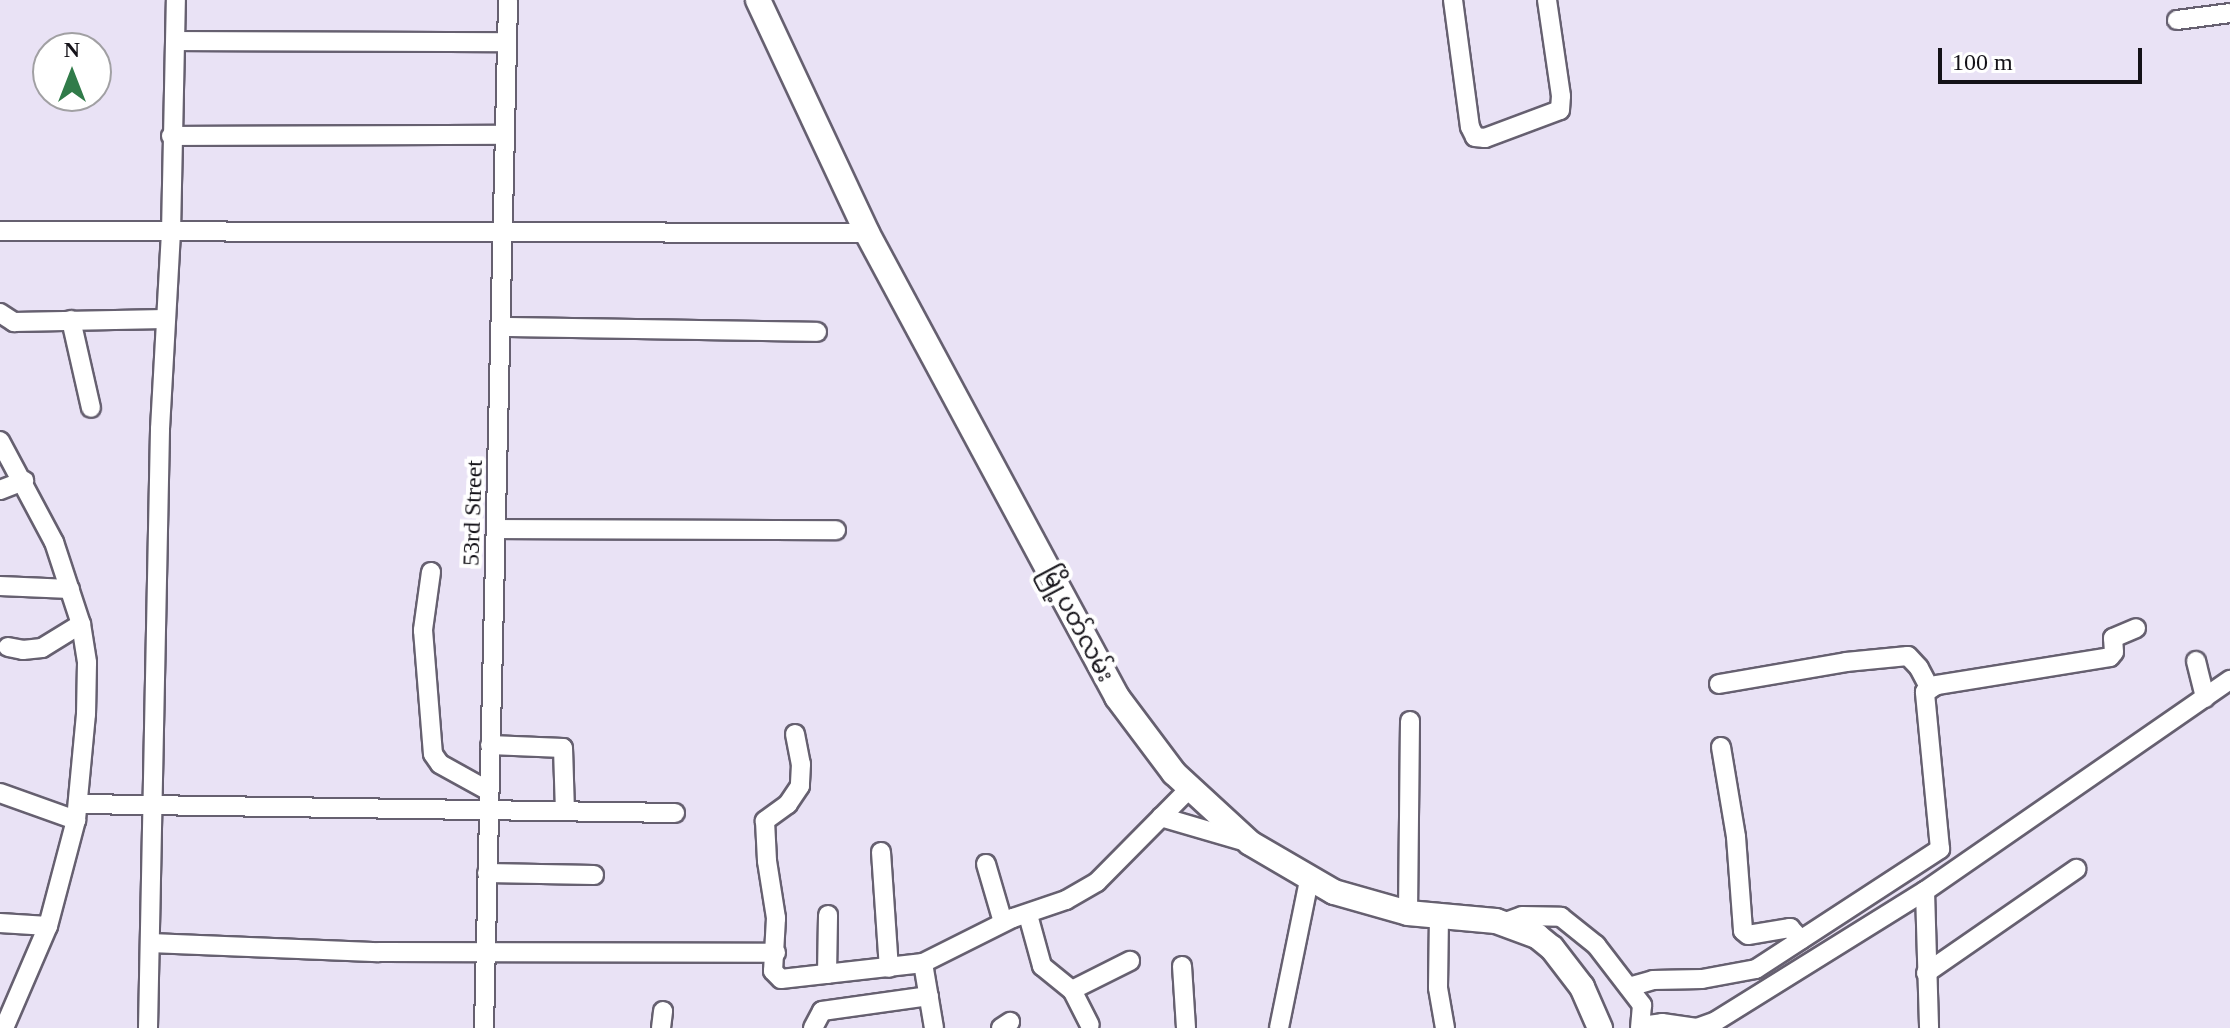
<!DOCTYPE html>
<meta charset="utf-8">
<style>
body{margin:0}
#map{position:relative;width:2230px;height:1028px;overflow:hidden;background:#e9e2f5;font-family:"Times New Roman","Noto Sans Myanmar",serif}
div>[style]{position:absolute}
.roads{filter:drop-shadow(2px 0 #666070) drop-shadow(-2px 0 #666070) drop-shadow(0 2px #666070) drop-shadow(0 -2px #666070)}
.minor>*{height:18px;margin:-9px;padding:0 9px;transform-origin:9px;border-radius:9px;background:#fff}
.major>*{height:24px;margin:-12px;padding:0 12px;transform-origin:12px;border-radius:12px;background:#fff}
span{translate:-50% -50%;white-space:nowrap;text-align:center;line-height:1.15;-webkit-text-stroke:8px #fff;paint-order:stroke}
.street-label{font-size:24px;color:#141218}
.north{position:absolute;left:32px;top:32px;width:80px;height:80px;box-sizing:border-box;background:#fff;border:2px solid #a1a0a3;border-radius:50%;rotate:0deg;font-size:22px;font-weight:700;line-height:32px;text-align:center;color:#141218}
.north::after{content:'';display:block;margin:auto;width:28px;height:36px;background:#307b49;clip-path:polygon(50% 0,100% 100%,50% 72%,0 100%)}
.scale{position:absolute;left:1938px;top:48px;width:204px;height:36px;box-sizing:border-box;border:4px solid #141218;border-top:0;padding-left:10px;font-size:24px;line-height:28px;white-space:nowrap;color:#141218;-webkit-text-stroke:6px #fff;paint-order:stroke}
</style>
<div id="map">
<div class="roads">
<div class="minor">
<div style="left:1453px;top:0;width:128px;rotate:82.4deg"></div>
<div style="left:1470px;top:127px;width:11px;rotate:63deg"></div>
<div style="left:1475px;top:137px;width:10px;rotate:6deg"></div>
<div style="left:1485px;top:138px;width:80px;rotate:-20.5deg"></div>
<div style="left:1560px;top:110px;width:14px;rotate:-86deg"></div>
<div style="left:1561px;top:96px;width:97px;rotate:-98.3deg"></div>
<div style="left:2177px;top:20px;width:53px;rotate:-7.5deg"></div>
<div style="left:176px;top:41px;width:331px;rotate:0.2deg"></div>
<div style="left:171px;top:136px;width:334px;rotate:-0.2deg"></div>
<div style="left:0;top:231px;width:867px;rotate:0.13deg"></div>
<div style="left:0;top:313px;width:17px;rotate:33deg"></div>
<div style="left:14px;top:322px;width:151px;rotate:-1.1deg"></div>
<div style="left:71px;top:320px;width:90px;rotate:77.2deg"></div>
<div style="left:502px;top:327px;width:315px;rotate:0.9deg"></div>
<div style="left:0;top:441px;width:115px;rotate:61.9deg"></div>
<div style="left:54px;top:542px;width:86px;rotate:71.8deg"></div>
<div style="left:81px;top:624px;width:39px;rotate:81deg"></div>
<div style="left:87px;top:663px;width:51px;rotate:91.1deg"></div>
<div style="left:86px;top:714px;width:106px;rotate:95.4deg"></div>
<div style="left:76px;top:820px;width:110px;rotate:104.8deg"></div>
<div style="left:48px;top:926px;width:111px;rotate:113.3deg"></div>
<div style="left:0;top:490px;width:26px;rotate:-21deg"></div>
<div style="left:496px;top:529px;width:340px;rotate:0.2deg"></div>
<div style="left:431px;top:572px;width:59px;rotate:97.9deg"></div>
<div style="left:423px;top:630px;width:124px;rotate:85.4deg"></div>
<div style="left:433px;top:754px;width:12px;rotate:55deg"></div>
<div style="left:440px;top:764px;width:56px;rotate:28.9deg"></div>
<div style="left:0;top:586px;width:70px;rotate:2.5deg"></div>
<div style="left:8px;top:647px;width:15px;rotate:11deg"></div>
<div style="left:23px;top:650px;width:19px;rotate:-6deg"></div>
<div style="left:42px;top:648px;width:46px;rotate:-31.6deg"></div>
<div style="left:2196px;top:661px;width:38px;rotate:76deg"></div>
<div style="left:1719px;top:684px;width:129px;rotate:-9.8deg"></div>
<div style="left:1846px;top:662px;width:62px;rotate:-5.5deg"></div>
<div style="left:1908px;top:656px;width:16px;rotate:47deg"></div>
<div style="left:1919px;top:668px;width:24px;rotate:62deg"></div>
<div style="left:795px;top:734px;width:31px;rotate:79deg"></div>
<div style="left:801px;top:764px;width:22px;rotate:93deg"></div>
<div style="left:800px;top:786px;width:22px;rotate:124deg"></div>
<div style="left:788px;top:804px;width:29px;rotate:144deg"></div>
<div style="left:765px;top:821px;width:40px;rotate:87.1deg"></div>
<div style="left:767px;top:861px;width:58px;rotate:81deg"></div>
<div style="left:776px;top:918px;width:53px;rotate:93.2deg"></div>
<div style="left:773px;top:971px;width:11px;rotate:45deg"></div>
<div style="left:781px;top:979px;width:143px;rotate:-6.4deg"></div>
<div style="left:923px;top:963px;width:101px;rotate:-26.6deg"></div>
<div style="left:1013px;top:918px;width:56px;rotate:-18.8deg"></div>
<div style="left:1066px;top:900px;width:36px;rotate:-30deg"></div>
<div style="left:1097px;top:882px;width:134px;rotate:-45.3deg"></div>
<div style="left:490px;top:745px;width:73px;rotate:2.4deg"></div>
<div style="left:563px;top:748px;width:62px;rotate:88.2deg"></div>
<div style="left:1721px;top:747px;width:91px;rotate:80.5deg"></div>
<div style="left:1736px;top:837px;width:94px;rotate:85.7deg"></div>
<div style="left:1743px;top:931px;width:6px;rotate:39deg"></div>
<div style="left:1748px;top:935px;width:43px;rotate:-9.5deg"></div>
<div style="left:1790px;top:928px;width:16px;rotate:47deg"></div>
<div style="left:0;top:793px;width:81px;rotate:19.6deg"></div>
<div style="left:78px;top:804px;width:597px;rotate:0.86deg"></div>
<div style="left:1161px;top:817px;width:93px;rotate:16.3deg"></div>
<div style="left:881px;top:852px;width:116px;rotate:86.1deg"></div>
<div style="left:986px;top:864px;width:60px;rotate:73.7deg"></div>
<div style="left:487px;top:873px;width:107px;rotate:1.1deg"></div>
<div style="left:1925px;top:891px;width:137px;rotate:88.3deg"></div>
<div style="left:1408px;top:913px;width:192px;rotate:-89.4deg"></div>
<div style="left:1028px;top:915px;width:53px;rotate:74.6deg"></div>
<div style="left:1042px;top:966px;width:38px;rotate:39deg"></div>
<div style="left:1072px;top:990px;width:65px;rotate:-26.6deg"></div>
<div style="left:1439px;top:916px;width:72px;rotate:90.8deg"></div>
<div style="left:1438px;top:988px;width:41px;rotate:80.1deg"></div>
<div style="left:0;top:923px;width:48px;rotate:3.6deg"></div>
<div style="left:1503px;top:923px;width:20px;rotate:-20deg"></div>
<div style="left:1522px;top:916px;width:39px;rotate:1deg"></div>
<div style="left:1561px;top:917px;width:45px;rotate:38.7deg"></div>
<div style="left:1596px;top:945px;width:76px;rotate:52.5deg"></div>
<div style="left:1642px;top:1005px;width:23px;rotate:95deg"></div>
<div style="left:150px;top:943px;width:229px;rotate:2.3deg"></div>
<div style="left:379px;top:952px;width:397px;rotate:0.1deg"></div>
<div style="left:923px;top:963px;width:66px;rotate:80.4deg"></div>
<div style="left:1182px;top:966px;width:62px;rotate:86.3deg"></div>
<div style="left:1926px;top:973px;width:183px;rotate:-34.7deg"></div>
<div style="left:827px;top:974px;width:59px;rotate:-89deg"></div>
<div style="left:1629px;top:987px;width:25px;rotate:-16deg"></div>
<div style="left:1653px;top:980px;width:49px;rotate:-1.2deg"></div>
<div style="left:1702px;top:979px;width:55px;rotate:-10.5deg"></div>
<div style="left:1756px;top:969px;width:220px;rotate:-33.1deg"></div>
<div style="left:1940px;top:849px;width:158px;rotate:-95.5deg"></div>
<div style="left:1925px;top:692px;width:14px;rotate:-30deg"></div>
<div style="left:1937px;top:685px;width:175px;rotate:-9.2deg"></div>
<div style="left:2110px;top:657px;width:6px;rotate:-51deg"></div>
<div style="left:2114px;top:652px;width:14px;rotate:-94deg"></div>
<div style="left:2113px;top:638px;width:25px;rotate:-23deg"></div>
<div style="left:1072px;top:990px;width:39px;rotate:63deg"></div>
<div style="left:1641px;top:1026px;width:21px;rotate:-8deg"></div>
<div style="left:1662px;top:1023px;width:35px;rotate:8deg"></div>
<div style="left:1697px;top:1028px;width:20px;rotate:-20deg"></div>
<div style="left:1716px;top:1021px;width:246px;rotate:-31.9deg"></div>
<div style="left:1925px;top:891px;width:371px;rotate:-34.7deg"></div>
<div style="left:148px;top:1028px;width:599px;rotate:-88.85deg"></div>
<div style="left:160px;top:429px;width:196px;rotate:-86.8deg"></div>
<div style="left:171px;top:233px;width:233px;rotate:-88.8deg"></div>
<div style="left:484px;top:1028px;width:1028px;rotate:-88.66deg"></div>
<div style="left:661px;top:1028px;width:17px;rotate:-83deg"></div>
<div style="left:813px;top:1028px;width:19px;rotate:-62deg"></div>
<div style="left:822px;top:1011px;width:108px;rotate:-8deg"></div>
<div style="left:1001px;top:1028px;width:11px;rotate:-34deg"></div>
<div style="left:1279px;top:1028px;width:151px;rotate:-78.5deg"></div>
</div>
<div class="major">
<div style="left:758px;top:0;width:257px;rotate:64.9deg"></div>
<div style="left:867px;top:233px;width:399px;rotate:61.7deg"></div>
<div style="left:1056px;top:584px;width:128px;rotate:61.6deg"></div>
<div style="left:1117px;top:697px;width:95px;rotate:53.1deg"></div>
<div style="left:1174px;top:773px;width:103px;rotate:42.6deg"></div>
<div style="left:1250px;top:843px;width:97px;rotate:30.3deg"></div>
<div style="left:1334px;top:892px;width:77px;rotate:15.8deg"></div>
<div style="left:1408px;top:913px;width:88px;rotate:5.2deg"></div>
<div style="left:1496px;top:921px;width:44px;rotate:20.1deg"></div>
<div style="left:1537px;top:936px;width:19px;rotate:39deg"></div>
<div style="left:1552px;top:948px;width:49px;rotate:52.4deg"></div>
<div style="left:1582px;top:987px;width:45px;rotate:66.3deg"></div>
</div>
</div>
<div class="street-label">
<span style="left:473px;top:513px;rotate:-88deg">53rd Street</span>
<span style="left:1077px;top:624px;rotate:62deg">မြို့ပတ်လမ်း</span>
</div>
<div class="north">N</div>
<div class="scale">100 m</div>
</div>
